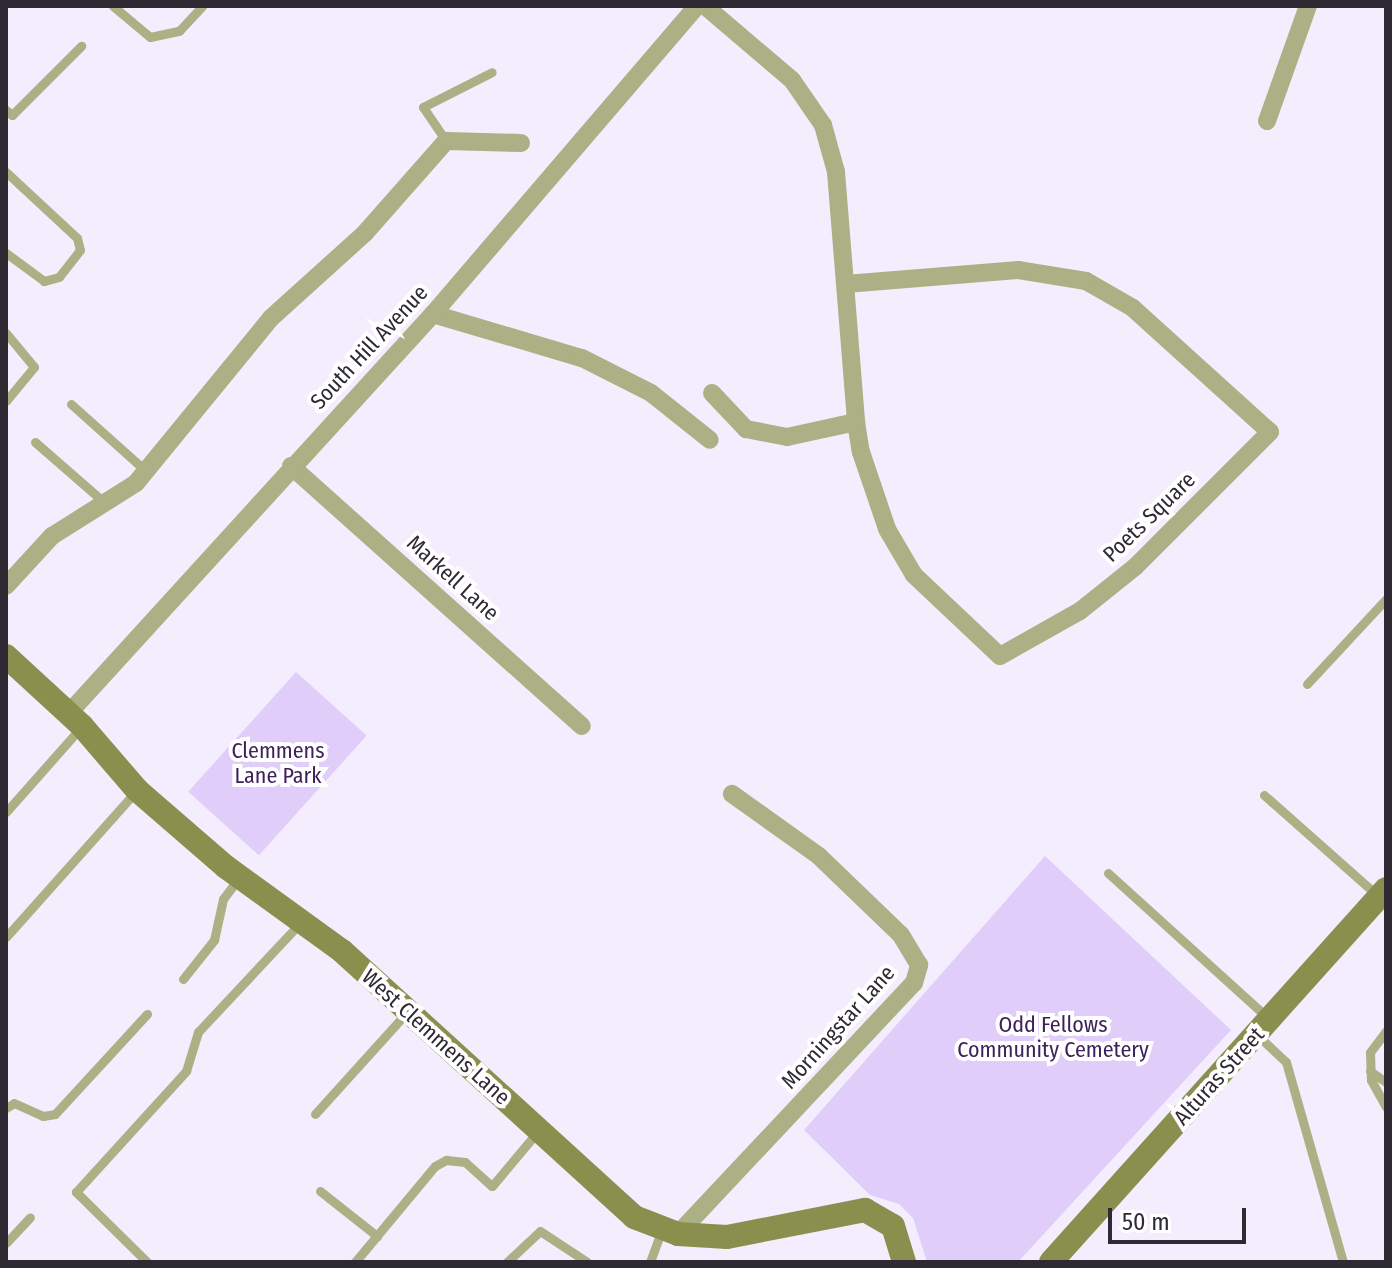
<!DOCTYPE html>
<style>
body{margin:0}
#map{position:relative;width:1392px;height:1268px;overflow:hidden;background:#f4edfd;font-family:"Fira Sans Condensed",sans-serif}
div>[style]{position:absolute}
.green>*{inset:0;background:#e0cdf9;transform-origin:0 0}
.lane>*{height:9px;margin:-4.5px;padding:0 4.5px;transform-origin:4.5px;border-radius:4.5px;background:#acb085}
.street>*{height:18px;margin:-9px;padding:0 9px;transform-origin:9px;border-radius:9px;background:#acb085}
.secondary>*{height:24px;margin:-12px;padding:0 12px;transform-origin:12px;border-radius:12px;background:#8b8f4e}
span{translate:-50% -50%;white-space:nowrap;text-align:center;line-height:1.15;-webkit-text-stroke:8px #fff;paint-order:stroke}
.street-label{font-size:22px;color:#2e2933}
.park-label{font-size:22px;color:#3e215a}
.frame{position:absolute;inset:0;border:8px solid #2e2933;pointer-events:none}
.scale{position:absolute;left:1108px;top:1208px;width:138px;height:36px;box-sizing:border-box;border:4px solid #2e2933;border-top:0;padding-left:10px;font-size:24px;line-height:28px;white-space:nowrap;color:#2e2933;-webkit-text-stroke:6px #fff;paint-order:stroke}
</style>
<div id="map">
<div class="green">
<div style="left:296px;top:672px;width:95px;height:161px;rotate:42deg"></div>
<div style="clip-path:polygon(1045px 856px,1231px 1030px,1018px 1262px,927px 1262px,913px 1218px,899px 1204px,870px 1195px,804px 1130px)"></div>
</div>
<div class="lane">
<div style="left:113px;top:6px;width:48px;rotate:40deg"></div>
<div style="left:150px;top:37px;width:30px;rotate:-12deg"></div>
<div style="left:179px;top:31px;width:34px;rotate:-47deg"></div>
<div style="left:6px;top:110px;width:8px;rotate:40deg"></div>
<div style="left:12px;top:115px;width:98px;rotate:-45deg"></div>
<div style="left:446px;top:141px;width:41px;rotate:-124.1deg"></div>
<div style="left:423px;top:107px;width:77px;rotate:-26.9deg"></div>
<div style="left:6px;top:172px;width:97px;rotate:42.9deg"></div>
<div style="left:77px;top:238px;width:12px;rotate:76deg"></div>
<div style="left:80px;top:250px;width:34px;rotate:128deg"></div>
<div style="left:59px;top:277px;width:16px;rotate:165deg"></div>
<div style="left:44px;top:281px;width:47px;rotate:-143.6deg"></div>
<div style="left:6px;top:333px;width:44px;rotate:50.5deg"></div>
<div style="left:34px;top:367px;width:44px;rotate:129.5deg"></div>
<div style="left:71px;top:404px;width:101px;rotate:41.8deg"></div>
<div style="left:35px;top:442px;width:93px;rotate:41.1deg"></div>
<div style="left:1307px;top:684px;width:116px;rotate:-47.1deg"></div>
<div style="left:1264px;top:795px;width:151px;rotate:41.5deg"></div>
<div style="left:6px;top:812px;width:115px;rotate:-48.5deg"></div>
<div style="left:1108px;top:873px;width:215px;rotate:42.2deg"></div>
<div style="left:6px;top:937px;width:197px;rotate:-48.3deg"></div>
<div style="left:183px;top:979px;width:50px;rotate:-51.5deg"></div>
<div style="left:214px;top:940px;width:42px;rotate:-77.6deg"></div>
<div style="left:223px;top:899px;width:25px;rotate:-53deg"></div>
<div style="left:1386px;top:1031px;width:26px;rotate:127deg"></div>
<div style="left:1370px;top:1052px;width:28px;rotate:88deg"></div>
<div style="left:1371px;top:1080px;width:31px;rotate:61deg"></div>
<div style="left:1256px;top:1034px;width:41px;rotate:43deg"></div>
<div style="left:1286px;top:1062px;width:208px;rotate:74.1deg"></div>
<div style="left:1370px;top:1071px;width:19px;rotate:35deg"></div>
<div style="left:6px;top:1108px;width:9px;rotate:-32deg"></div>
<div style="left:14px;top:1103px;width:32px;rotate:24deg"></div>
<div style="left:43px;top:1116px;width:12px;rotate:-9deg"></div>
<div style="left:55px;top:1114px;width:136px;rotate:-47.4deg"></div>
<div style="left:315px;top:1114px;width:139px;rotate:-47.9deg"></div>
<div style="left:320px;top:1191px;width:73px;rotate:38.3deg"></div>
<div style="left:6px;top:1243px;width:35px;rotate:-47deg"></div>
<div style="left:147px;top:1262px;width:100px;rotate:-135.4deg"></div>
<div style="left:76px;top:1192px;width:164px;rotate:-47.7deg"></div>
<div style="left:186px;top:1071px;width:41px;rotate:-72.9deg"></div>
<div style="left:198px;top:1032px;width:149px;rotate:-46.9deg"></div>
<div style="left:355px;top:1262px;width:125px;rotate:-50.2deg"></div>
<div style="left:435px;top:1166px;width:13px;rotate:-29deg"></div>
<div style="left:446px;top:1160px;width:19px;rotate:6deg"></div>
<div style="left:465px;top:1162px;width:36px;rotate:42deg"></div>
<div style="left:492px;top:1186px;width:73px;rotate:-50deg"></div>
<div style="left:507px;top:1262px;width:45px;rotate:-43.2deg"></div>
<div style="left:540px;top:1231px;width:56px;rotate:33.4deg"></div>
<div style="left:650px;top:1262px;width:33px;rotate:-70deg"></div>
</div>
<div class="street">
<div style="left:705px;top:6px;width:114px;rotate:40.4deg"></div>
<div style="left:792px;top:80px;width:55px;rotate:55.4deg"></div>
<div style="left:823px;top:125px;width:49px;rotate:74.5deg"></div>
<div style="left:836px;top:172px;width:251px;rotate:85.4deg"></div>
<div style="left:856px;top:422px;width:30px;rotate:81deg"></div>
<div style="left:861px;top:452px;width:81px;rotate:71.3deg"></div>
<div style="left:887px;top:529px;width:53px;rotate:59.6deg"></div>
<div style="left:914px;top:575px;width:118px;rotate:43.3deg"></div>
<div style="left:1000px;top:656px;width:92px;rotate:-29.4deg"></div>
<div style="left:1080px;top:611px;width:70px;rotate:-38.7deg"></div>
<div style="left:1135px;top:567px;width:191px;rotate:-45deg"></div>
<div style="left:1270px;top:432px;width:185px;rotate:-137.9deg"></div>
<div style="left:1133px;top:308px;width:54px;rotate:-150.1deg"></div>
<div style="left:1086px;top:281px;width:68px;rotate:-170.7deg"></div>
<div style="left:1019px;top:270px;width:174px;rotate:175.4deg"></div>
<div style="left:1267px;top:121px;width:122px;rotate:-70.4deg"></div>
<div style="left:433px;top:314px;width:155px;rotate:16.5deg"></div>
<div style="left:582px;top:358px;width:77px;rotate:26.9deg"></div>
<div style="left:651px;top:393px;width:75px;rotate:38.5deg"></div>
<div style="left:712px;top:393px;width:50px;rotate:46.6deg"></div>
<div style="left:746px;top:429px;width:42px;rotate:11deg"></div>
<div style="left:787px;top:437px;width:71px;rotate:-12.3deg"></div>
<div style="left:291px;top:466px;width:390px;rotate:41.8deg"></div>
<div style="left:6px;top:586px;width:68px;rotate:-47.4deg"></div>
<div style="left:52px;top:536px;width:99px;rotate:-32.2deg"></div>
<div style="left:136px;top:483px;width:213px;rotate:-50.7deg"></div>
<div style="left:271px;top:318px;width:127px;rotate:-42.1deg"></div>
<div style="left:365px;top:233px;width:123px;rotate:-48.6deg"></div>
<div style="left:446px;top:141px;width:75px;rotate:1.5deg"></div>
<div style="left:68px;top:714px;width:542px;rotate:-47.62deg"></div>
<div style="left:433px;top:314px;width:406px;rotate:-49.4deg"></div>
<div style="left:678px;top:1234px;width:345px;rotate:-46.8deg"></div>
<div style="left:914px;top:983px;width:19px;rotate:-74deg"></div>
<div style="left:919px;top:965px;width:35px;rotate:-121deg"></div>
<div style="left:901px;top:935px;width:114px;rotate:-136.1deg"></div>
<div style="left:819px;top:856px;width:107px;rotate:-144.5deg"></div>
</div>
<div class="secondary">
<div style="left:6px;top:656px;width:103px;rotate:42.6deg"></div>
<div style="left:82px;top:726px;width:84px;rotate:49.3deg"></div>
<div style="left:137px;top:790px;width:118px;rotate:40.9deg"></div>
<div style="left:226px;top:867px;width:143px;rotate:35.9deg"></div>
<div style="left:342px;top:951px;width:395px;rotate:42.3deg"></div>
<div style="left:634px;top:1217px;width:47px;rotate:21.1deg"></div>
<div style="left:678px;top:1234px;width:49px;rotate:3.5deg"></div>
<div style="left:727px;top:1237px;width:141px;rotate:-11.1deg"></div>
<div style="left:865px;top:1210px;width:32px;rotate:30deg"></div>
<div style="left:893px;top:1226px;width:38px;rotate:73deg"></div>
<div style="left:1051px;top:1262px;width:501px;rotate:-48.07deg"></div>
</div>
<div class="street-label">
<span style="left:369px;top:347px;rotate:-47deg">South Hill Avenue</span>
<span style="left:1149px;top:517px;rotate:-44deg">Poets Square</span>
<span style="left:453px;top:578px;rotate:42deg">Markell Lane</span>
<span style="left:838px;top:1027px;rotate:-48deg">Morningstar Lane</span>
<span style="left:436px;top:1037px;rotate:42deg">West Clemmens Lane</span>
<span style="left:1219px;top:1076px;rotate:-48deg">Alturas Street</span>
</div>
<div class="park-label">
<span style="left:278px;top:763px">Clemmens<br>Lane Park</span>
<span style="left:1053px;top:1037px">Odd Fellows<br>Community Cemetery</span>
</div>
<div class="frame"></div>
<div class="scale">50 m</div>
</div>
